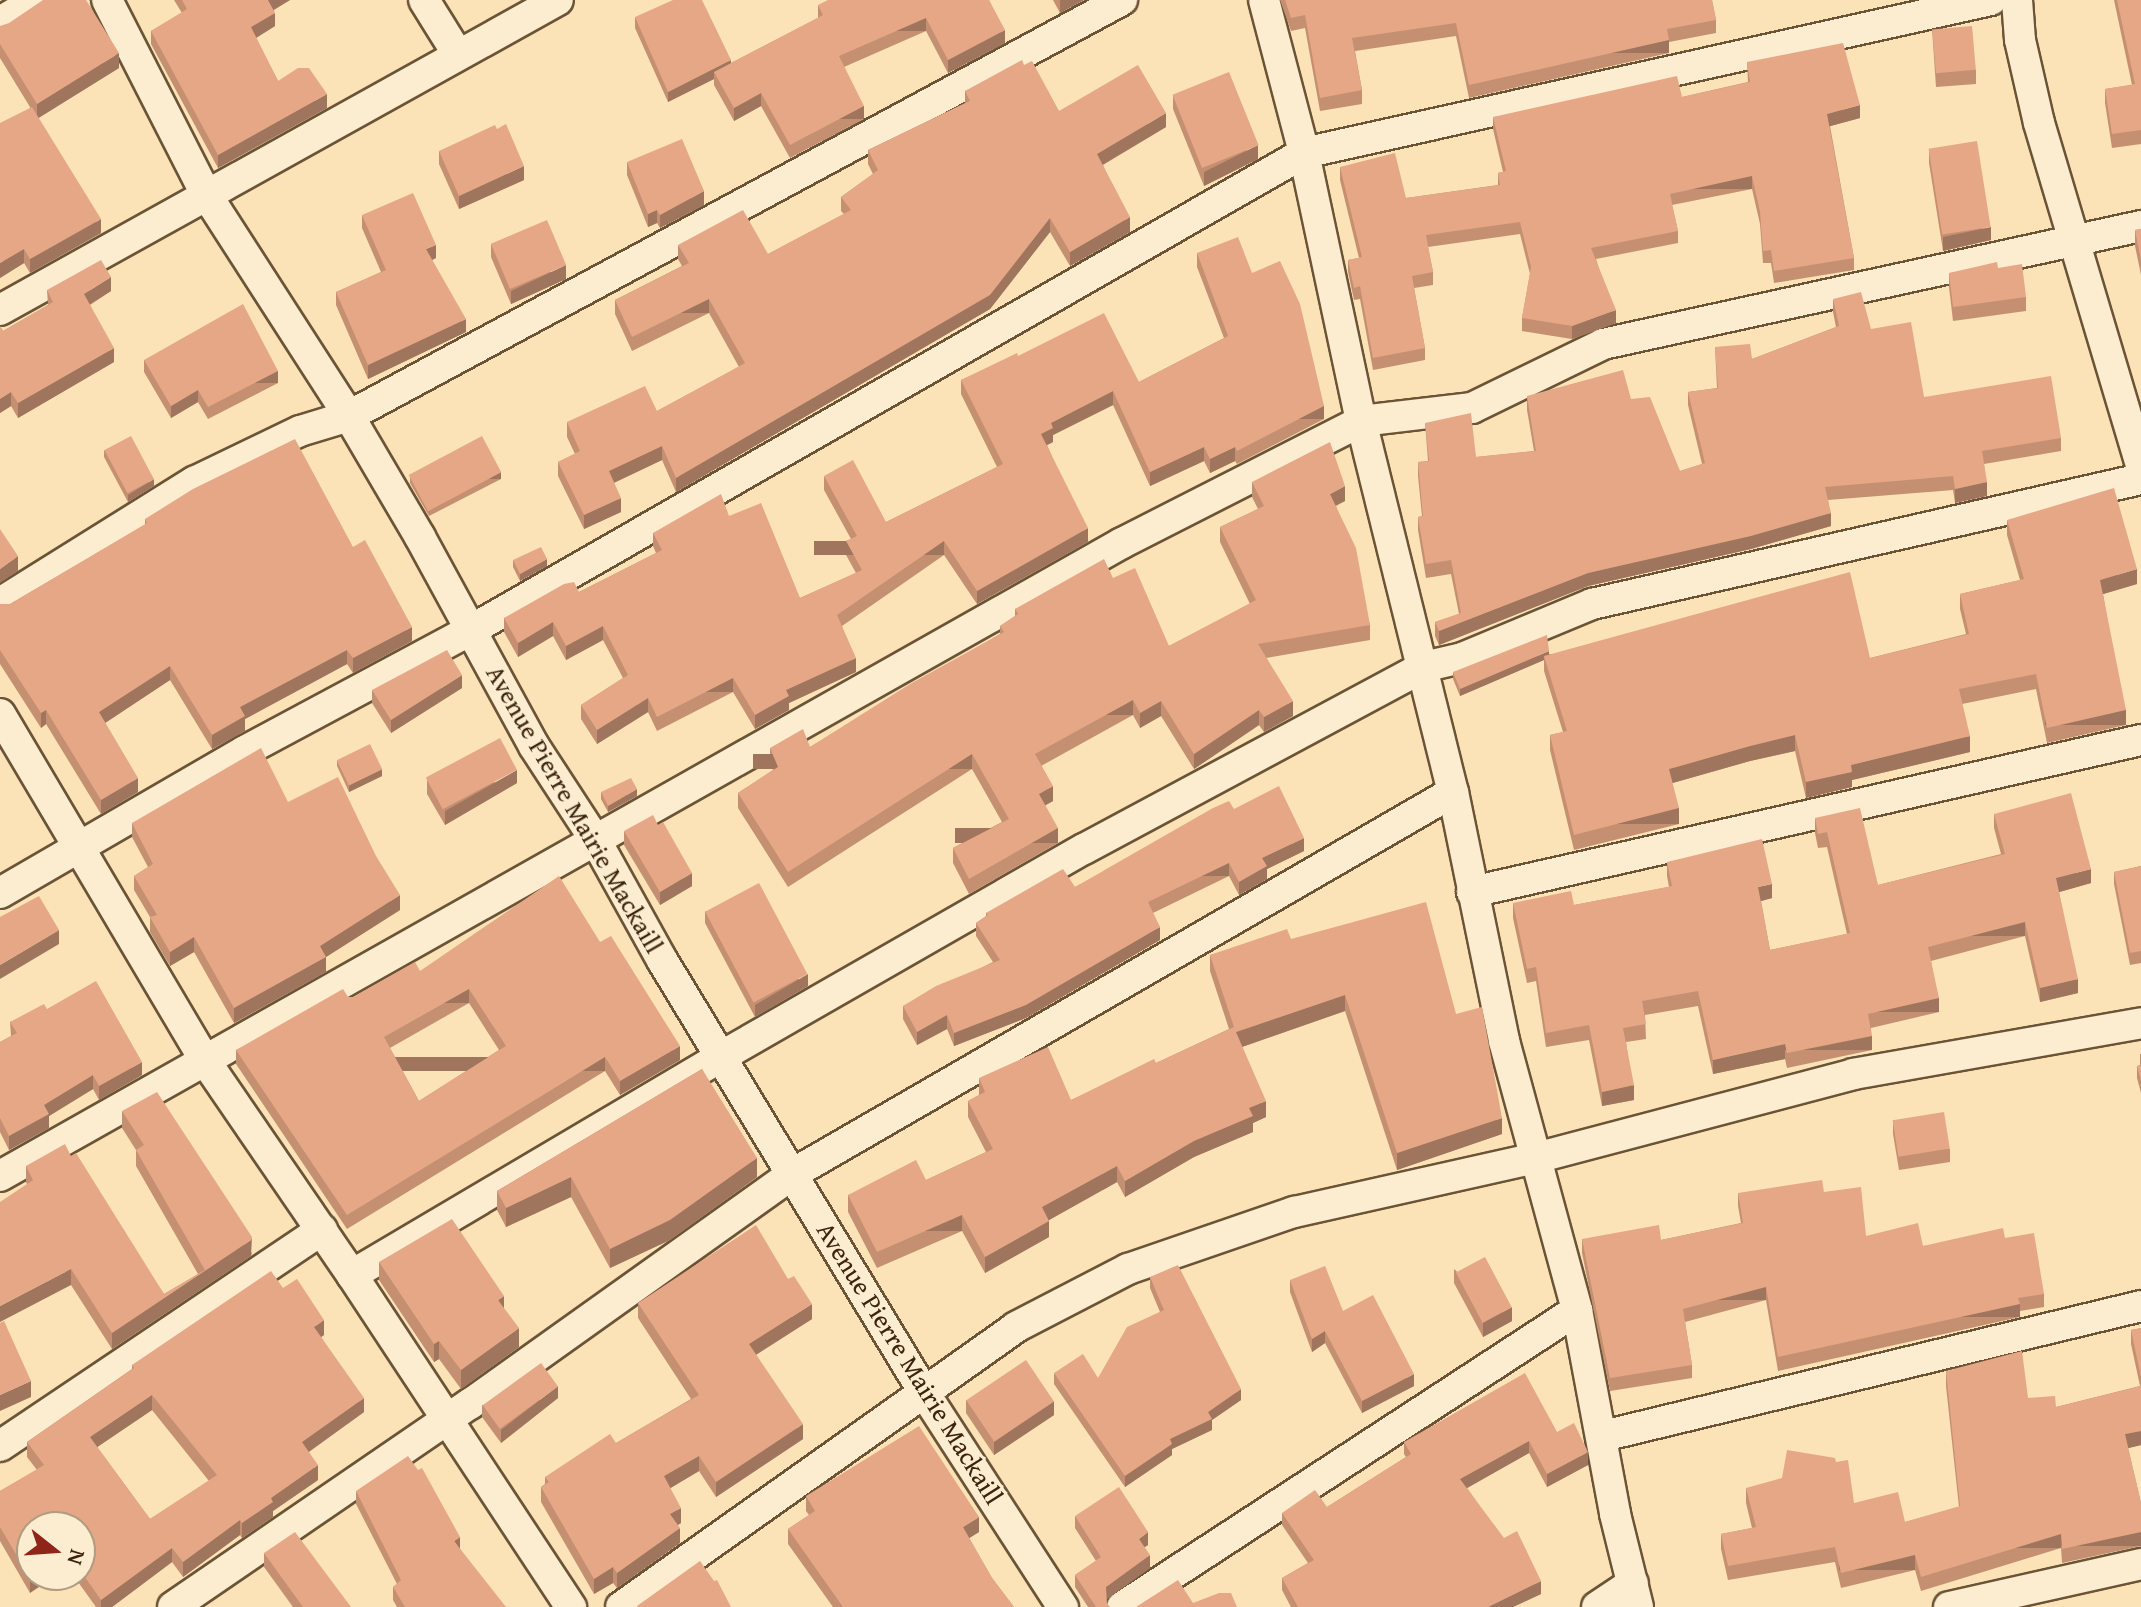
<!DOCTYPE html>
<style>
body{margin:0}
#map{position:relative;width:2141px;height:1607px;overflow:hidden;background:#fbe2b7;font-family:"Gentium Book Plus",serif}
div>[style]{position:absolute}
.roads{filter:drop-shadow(2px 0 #6b5436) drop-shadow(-2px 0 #6b5436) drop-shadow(0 2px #6b5436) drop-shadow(0 -2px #6b5436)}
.minor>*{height:30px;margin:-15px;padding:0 15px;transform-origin:15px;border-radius:15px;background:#fcecd0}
.wall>*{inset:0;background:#c59072}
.shaded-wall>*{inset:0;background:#a0755d;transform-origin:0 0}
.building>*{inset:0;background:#e5a785;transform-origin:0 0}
span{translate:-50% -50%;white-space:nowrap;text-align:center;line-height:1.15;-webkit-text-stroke:6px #fcecd0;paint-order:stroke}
.street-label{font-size:26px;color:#3b240b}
.north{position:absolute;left:16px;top:1511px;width:80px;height:80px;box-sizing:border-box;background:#fcecd0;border:2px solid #af9c81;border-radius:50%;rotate:107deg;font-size:22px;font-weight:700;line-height:32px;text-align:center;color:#3b240b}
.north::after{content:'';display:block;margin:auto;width:28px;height:36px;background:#8f2418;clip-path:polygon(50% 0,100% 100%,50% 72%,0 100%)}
</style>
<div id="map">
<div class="roads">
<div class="minor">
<div style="left:107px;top:0;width:218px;rotate:63deg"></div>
<div style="left:206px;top:194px;width:264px;rotate:57.2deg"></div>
<div style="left:349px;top:416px;width:140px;rotate:59.6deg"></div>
<div style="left:420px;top:537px;width:238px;rotate:61.4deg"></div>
<div style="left:534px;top:746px;width:113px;rotate:56.9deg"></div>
<div style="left:596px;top:841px;width:136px;rotate:61deg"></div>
<div style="left:662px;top:960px;width:507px;rotate:58.78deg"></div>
<div style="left:925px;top:1394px;width:254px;rotate:57.1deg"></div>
<div style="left:424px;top:0;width:62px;rotate:58.1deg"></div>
<div style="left:1264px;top:0;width:158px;rotate:75.3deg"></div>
<div style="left:1304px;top:153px;width:274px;rotate:78deg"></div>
<div style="left:1361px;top:421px;width:382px;rotate:76.1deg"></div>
<div style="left:1453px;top:792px;width:254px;rotate:78.4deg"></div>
<div style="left:1504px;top:1041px;width:279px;rotate:74.8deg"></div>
<div style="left:1577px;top:1310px;width:208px;rotate:79.4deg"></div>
<div style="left:1615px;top:1514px;width:96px;rotate:76.1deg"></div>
<div style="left:2017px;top:0;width:40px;rotate:85.7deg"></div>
<div style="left:2020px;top:40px;width:85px;rotate:77.1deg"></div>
<div style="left:2039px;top:123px;width:358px;rotate:73.4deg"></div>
<div style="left:0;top:22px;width:43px;rotate:-30.7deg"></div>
<div style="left:0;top:310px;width:638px;rotate:-29.05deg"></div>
<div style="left:0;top:603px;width:229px;rotate:-32deg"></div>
<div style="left:194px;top:482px;width:118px;rotate:-25.7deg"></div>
<div style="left:300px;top:431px;width:51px;rotate:-17deg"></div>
<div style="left:349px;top:416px;width:878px;rotate:-28.29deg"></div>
<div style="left:0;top:714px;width:401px;rotate:59.4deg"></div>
<div style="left:204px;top:1059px;width:262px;rotate:55.6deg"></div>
<div style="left:352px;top:1275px;width:398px;rotate:56.6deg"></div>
<div style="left:1472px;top:892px;width:686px;rotate:-12.8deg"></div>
<div style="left:0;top:893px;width:283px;rotate:-30.1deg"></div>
<div style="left:245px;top:751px;width:256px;rotate:-28.2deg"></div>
<div style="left:471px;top:630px;width:960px;rotate:-29.8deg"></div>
<div style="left:1304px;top:153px;width:704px;rotate:-12.56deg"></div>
<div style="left:0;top:1176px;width:1288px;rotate:-29.43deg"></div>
<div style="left:1122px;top:543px;width:268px;rotate:-27deg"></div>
<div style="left:1361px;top:421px;width:112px;rotate:-6.7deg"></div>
<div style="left:1472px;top:408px;width:146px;rotate:-26deg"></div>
<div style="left:1603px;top:344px;width:551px;rotate:-12.37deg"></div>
<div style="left:352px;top:1275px;width:430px;rotate:-30.6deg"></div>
<div style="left:722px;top:1056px;width:417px;rotate:-29.8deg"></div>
<div style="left:1084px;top:849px;width:385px;rotate:-28.2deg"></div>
<div style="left:1423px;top:667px;width:40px;rotate:-13deg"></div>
<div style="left:1462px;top:658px;width:141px;rotate:-22.6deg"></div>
<div style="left:1592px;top:604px;width:563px;rotate:-12.83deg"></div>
<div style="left:1603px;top:1436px;width:553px;rotate:-13.58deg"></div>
<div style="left:0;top:1446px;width:388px;rotate:-33.9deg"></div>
<div style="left:173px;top:1607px;width:360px;rotate:-34.4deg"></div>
<div style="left:470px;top:1404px;width:398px;rotate:-35.5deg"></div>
<div style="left:794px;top:1173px;width:761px;rotate:-30.03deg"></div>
<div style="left:621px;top:1607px;width:484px;rotate:-35.3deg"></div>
<div style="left:1016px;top:1327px;width:126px;rotate:-27.4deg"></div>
<div style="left:1128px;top:1269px;width:176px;rotate:-19deg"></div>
<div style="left:1294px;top:1212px;width:248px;rotate:-12.6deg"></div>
<div style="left:1536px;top:1158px;width:328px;rotate:-14.8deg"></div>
<div style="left:1853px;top:1074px;width:292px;rotate:-10deg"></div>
<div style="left:1122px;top:1607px;width:543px;rotate:-33.13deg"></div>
<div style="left:1597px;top:1607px;width:43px;rotate:-33.7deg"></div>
<div style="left:1949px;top:1607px;width:197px;rotate:-12.6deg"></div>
</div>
</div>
<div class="wall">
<div style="clip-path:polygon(174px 0,290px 0,274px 10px,275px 26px,256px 38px,278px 81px,327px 108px,218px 168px,151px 44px,151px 31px,182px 13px)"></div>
<div style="clip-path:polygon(989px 0,1005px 43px,948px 73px,926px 31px,844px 67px,864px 119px,790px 158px,761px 106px,734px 121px,714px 85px,714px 79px,668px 102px,635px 28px,635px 17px,731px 63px,818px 18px,818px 5px)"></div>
<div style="clip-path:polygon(1053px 0,1084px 0,1060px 13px)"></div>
<div style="clip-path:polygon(1280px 0,1712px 0,1716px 20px,1716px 33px,1669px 42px,1669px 53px,1469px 98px,1456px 36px,1355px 51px,1362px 90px,1362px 104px,1320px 111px,1305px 28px,1291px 31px)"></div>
<div style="clip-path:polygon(2114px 0,2141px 0,2141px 144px,2112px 148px,2105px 103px,2105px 89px,2132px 85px)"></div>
<div style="clip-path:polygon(0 26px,119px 68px,38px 118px,101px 233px,30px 273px,24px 263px,0 278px,30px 107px,0 58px)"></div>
<div style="clip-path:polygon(1932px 29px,1976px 70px,1976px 84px,1936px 87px)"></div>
<div style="clip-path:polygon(1747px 62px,1860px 118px,1830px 126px,1854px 258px,1854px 270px,1774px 283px,1771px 263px,1763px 263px,1760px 224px,1752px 189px,1672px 205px,1678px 231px,1678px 243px,1596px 259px,1616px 323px,1572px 339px,1522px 331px,1522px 318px,1530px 274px,1520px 234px,1428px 247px,1433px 272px,1433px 285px,1414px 288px,1425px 348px,1425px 360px,1373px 370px,1360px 299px,1354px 300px,1348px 272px,1348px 260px,1359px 258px,1340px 180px,1340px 167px,1406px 198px,1498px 185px,1498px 173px,1503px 172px,1493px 129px,1493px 117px,1682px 97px,1748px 82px)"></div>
<div style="clip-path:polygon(1024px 65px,1059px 111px,1166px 127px,1103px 165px,1130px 232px,1070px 266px,1050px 232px,990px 309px,676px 492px,662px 460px,614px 483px,621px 512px,584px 529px,558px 476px,558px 462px,575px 454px,567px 437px,567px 422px,657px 411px,739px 367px,709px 313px,632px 351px,615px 314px,615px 300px,682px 266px,678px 259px,678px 245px,768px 254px,844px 214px,841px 211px,841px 197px,873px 174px,868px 164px,868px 150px,965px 103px,965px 91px)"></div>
<div style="clip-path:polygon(1173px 95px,1258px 159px,1204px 186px,1173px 109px)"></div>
<div style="clip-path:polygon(1929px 149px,1991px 240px,1943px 251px,1929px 163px)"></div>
<div style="clip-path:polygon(439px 151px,524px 180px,459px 209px,439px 164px)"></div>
<div style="clip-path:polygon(627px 162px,704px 205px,660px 228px,657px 223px,648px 227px,627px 175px)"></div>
<div style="clip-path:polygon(362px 215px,436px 258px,432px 260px,466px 332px,368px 379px,336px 305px,336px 292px,381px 272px,362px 228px)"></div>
<div style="clip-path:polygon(2141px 229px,2141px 275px,2135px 246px,2135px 230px)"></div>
<div style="clip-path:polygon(491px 244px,566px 279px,511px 304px,491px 257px)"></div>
<div style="clip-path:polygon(1197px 253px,1252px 273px,1324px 419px,1237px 464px,1235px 461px,1210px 473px,1204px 461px,1150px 486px,1113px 405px,1053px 435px,1053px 442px,1047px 445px,1088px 542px,977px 604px,944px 555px,842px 626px,856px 672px,789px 703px,789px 710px,755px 729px,733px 692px,657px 731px,648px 712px,597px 744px,581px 719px,581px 705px,623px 678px,603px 640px,566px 660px,553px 636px,518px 657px,504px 632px,504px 618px,579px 592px,656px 553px,653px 546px,653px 533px,729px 516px,800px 598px,856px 573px,846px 555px,846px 541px,851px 539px,824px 490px,824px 476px,886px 522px,997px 467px,961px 394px,961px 380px,1018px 356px,1139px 382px,1224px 338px,1197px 267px)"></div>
<div style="clip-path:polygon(1998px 268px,2026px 297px,2026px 311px,1953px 321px,1949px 287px,1949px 273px)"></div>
<div style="clip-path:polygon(47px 290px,111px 291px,90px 305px,114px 362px,18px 418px,11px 406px,0 413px,0 326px,3px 331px,48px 305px)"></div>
<div style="clip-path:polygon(1833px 299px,1871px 329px,1924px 397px,2061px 438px,2061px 451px,1984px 464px,1987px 496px,1955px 503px,1953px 490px,1828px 500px,1831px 526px,1751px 549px,1588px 586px,1439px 645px,1435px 636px,1435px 622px,1459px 614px,1451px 574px,1426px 578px,1418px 530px,1418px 517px,1422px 516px,1418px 476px,1418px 462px,1428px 461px,1425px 423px,1476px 457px,1534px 451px,1527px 410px,1527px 396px,1680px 471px,1702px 464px,1688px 405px,1688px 392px,1717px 388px,1715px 347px,1752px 359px,1836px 327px,1833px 312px)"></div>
<div style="clip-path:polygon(144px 360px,278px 383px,208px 419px,198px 402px,171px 418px,144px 372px)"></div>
<div style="clip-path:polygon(104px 450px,154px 486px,128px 502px,104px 457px)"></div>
<div style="clip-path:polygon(410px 477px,501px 479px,429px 516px,410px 483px)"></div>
<div style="clip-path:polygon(1252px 482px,1345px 501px,1336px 506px,1370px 625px,1370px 640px,1266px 658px,1293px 716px,1264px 732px,1259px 725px,1194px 769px,1161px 716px,1140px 728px,1133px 715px,1041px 766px,1053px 801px,1045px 805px,1058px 843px,969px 894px,953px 863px,953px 848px,1002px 822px,972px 769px,788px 887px,738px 808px,738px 793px,773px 770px,770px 762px,770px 748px,810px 747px,1000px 634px,1000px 626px,1015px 616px,1015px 609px,1113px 578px,1169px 646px,1250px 604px,1220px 542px,1220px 527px,1258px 509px,1252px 497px)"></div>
<div style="clip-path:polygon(145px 519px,353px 547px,412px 641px,353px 673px,347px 664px,245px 719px,245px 731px,212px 749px,170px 680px,105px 723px,138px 792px,101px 814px,46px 724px,41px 728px,0 664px,0 604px,10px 604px,145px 525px)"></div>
<div style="clip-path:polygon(2007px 520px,2137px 584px,2103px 594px,2126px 725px,2047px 743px,2036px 689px,1962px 704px,1970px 752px,1852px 780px,1852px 787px,1806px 798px,1795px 751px,1750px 761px,1672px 783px,1679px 824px,1574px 850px,1550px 750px,1550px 735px,1563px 732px,1544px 671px,1544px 660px,1460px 696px,1453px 679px,1453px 672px,1549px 654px,1870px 658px,1966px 634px,1960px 609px,1960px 594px,2020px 580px,2007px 535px)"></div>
<div style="clip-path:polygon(513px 560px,547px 566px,520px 581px,513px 567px)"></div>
<div style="clip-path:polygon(462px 688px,391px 733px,372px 703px,372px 690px)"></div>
<div style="clip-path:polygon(337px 760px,382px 776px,349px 792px,337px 766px)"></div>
<div style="clip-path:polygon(427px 780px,517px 783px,445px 825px,427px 794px)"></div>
<div style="clip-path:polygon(601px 792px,637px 796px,608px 812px,601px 799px)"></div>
<div style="clip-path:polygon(288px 802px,400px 910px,326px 957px,326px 972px,234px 1023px,194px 952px,170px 966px,150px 932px,150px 917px,134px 890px,134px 876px,148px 867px,132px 837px,132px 823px)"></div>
<div style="clip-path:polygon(1234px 809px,1304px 851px,1267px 869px,1267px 879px,1239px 895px,1229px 876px,1153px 913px,1160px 940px,1026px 1018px,954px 1046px,947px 1029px,917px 1045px,903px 1019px,903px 1006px,993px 962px,976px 936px,976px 923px,986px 916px,986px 913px,1075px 887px)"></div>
<div style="clip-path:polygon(1994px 814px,2091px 883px,2059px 892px,2078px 993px,2040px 1002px,2025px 936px,1931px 961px,1939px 1012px,1871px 1028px,1872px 1050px,1787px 1068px,1785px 1059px,1713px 1074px,1698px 1006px,1645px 1015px,1646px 1039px,1626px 1042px,1634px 1100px,1602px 1106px,1589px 1040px,1546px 1047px,1536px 981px,1527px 983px,1513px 918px,1513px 903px,1574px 905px,1669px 887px,1667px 876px,1667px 862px,1772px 898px,1761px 901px,1770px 950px,1847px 934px,1827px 847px,1818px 848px,1815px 833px,1815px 818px,1878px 885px,2001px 854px,1994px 828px)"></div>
<div style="clip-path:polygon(624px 831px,692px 886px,660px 905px,624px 845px)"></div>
<div style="clip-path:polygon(2141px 866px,2141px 963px,2130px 965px,2114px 884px,2114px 872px)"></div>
<div style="clip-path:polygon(705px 911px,808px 986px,755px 1017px,705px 923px)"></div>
<div style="clip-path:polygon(1291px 939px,1456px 1014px,1502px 1134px,1397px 1170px,1345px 1011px,1242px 1047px,1266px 1117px,1253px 1123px,1253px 1132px,1194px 1157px,1125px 1197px,1117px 1182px,1049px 1220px,1049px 1237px,985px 1273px,962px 1231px,877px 1268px,848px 1212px,848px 1195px,926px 1180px,986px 1152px,968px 1117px,968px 1101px,979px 1095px,979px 1078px,1071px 1100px,1156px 1063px,1229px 1029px,1210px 971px,1210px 955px)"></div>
<div style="clip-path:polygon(evenodd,600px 942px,680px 1060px,620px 1095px,605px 1071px,347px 1229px,236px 1064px,236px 1050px,353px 997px,420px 971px,600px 942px,469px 1003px,499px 1050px,419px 1101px,390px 1048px,469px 1003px)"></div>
<div style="clip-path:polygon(47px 1009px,142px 1075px,99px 1100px,93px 1089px,49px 1116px,49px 1128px,9px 1150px,0 1132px,0 1042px,11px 1036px,10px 1022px)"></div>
<div style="clip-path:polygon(2140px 1054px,2141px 1054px,2141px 1093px,2137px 1078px,2137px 1066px,2140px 1065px)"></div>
<div style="clip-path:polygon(702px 1069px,757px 1177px,670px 1240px,610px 1268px,571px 1197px,506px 1227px,497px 1210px,497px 1191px)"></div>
<div style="clip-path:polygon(122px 1111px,252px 1253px,251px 1256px,112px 1349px,71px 1285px,26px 1182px,26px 1166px,71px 1156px,164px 1294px,198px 1274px,136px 1166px,136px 1150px,122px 1128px)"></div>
<div style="clip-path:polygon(1893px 1120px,1950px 1149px,1950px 1162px,1899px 1170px,1893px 1134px)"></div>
<div style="clip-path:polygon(1824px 1192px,1866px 1236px,1923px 1246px,2005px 1238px,2044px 1294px,2044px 1307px,2020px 1311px,2020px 1317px,1778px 1371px,1766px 1300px,1685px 1322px,1692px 1365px,1692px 1378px,1610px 1391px,1582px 1253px,1582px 1239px,1661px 1240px,1741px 1223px,1738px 1206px,1738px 1193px)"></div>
<div style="clip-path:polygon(379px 1262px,519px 1347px,461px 1389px,439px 1359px,434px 1362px,379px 1280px)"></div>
<div style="clip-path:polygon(1454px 1269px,1512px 1321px,1483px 1337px,1454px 1283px)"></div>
<div style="clip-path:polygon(1150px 1277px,1241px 1400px,1212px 1420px,1212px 1430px,1172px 1449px,1172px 1455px,1125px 1487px,1054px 1384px,1054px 1373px,1098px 1378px,1160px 1312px,1150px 1288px)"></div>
<div style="clip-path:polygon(1290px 1280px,1343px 1311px,1414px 1386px,1362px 1413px,1325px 1343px,1312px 1352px,1290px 1292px)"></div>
<div style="clip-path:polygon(evenodd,283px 1288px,324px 1335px,321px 1337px,364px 1412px,308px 1452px,318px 1480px,273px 1511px,273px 1517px,242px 1538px,240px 1535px,183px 1577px,172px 1562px,112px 1607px,96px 1607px,73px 1575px,80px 1575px,80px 1527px,30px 1593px,0 1541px,0 1491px,37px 1470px,27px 1457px,27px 1442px,132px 1369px,132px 1365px,283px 1288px,152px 1410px,209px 1481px,150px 1519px,97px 1447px,152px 1410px)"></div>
<div style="clip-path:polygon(638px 1303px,812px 1319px,756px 1355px,803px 1439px,716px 1497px,699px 1471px,670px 1488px,681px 1523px,678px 1525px,680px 1543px,617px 1588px,613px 1583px,594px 1594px,541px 1502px,541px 1487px,545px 1484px,545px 1477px,616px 1443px,691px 1399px,638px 1318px)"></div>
<div style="clip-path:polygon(2141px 1328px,2141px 1445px,2128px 1448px,2141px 1503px,2141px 1546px,2062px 1563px,2061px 1548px,1921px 1591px,1915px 1570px,1841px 1588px,1835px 1562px,1728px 1580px,1721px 1549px,1721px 1534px,1752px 1528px,1746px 1503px,1746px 1488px,1854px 1503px,1905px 1522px,1959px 1507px,1946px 1386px,1946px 1371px,2056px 1407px,2140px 1386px,2131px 1344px,2131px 1330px)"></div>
<div style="clip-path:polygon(558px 1398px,501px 1443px,482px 1417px,482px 1405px)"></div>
<div style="clip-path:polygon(966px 1400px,1054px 1415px,994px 1455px,966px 1413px)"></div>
<div style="clip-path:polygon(1557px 1432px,1588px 1465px,1547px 1487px,1529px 1453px,1467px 1488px,1541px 1594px,1513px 1607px,1291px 1607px,1282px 1590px,1282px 1578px,1308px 1563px,1282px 1525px,1282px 1513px,1327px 1507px,1406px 1457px,1404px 1454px,1404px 1442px)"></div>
<div style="clip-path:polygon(356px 1491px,506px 1607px,397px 1607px,393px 1600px,393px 1587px,397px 1584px,356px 1504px)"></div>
<div style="clip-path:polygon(806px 1496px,979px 1532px,969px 1538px,992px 1578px,1014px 1607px,833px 1607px,788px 1544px,788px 1529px,809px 1515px,806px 1511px)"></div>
<div style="clip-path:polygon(1075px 1516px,1148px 1545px,1144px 1547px,1150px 1568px,1106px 1599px,1107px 1604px,1110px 1607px,1088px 1607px,1075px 1587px,1075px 1575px,1096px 1561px,1075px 1528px)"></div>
<div style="clip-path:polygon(264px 1553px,351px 1607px,293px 1607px,264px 1567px)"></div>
</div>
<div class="shaded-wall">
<div style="clip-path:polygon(268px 0,290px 0,268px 13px)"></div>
<div style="clip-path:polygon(1060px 0,1084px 0,1060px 13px)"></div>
<div style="clip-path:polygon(275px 13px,275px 26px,251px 41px,251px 27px)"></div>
<div style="left:926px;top:18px;width:13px;height:95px;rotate:90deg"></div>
<div style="clip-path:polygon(1005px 30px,1005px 43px,948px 73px,948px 60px)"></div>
<div style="left:1669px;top:40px;width:13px;height:205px;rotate:90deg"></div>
<div style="clip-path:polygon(119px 53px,119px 68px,37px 119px,37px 104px)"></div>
<div style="clip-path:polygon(731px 60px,731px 71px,714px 72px,714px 79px,668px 102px,668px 92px)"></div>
<div style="clip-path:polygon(761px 93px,761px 106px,734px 121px,734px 108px)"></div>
<div style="clip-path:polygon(327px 94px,327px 108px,218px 168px,218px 155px)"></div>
<div style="clip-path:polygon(1860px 105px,1860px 118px,1827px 127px,1827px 114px)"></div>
<div style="left:864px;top:106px;width:13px;height:84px;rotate:90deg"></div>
<div style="clip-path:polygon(1166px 113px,1166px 127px,1097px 168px,1097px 154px)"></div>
<div style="clip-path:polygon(1258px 145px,1258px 159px,1204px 186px,1204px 172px)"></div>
<div style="clip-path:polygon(524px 166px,524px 180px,459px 209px,459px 196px)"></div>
<div style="left:1752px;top:176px;width:13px;height:84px;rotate:90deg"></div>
<div style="clip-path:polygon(704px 191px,704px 205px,660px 228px,660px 215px)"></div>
<div style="clip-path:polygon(657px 210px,657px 223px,648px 227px,648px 214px)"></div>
<div style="clip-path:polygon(1130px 217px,1130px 232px,1070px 266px,1070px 252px)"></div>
<div style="clip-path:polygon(1050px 218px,1050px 232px,990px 309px,676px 492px,676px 478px)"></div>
<div style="clip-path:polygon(101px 219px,101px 233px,30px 273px,30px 259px)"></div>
<div style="clip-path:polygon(1991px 227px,1991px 240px,1943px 251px,1943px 237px)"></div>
<div style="clip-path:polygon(436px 245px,436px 258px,426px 263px,426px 249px)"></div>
<div style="clip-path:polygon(24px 249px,24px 263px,0 278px,0 263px)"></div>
<div style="clip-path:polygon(566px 265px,566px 279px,511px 304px,511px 291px)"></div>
<div style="clip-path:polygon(111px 277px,111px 291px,84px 308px,84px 294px)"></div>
<div style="left:709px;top:299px;width:14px;height:86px;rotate:90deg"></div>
<div style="clip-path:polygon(1616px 310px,1616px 323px,1572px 339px,1572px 326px)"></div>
<div style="clip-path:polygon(466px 319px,466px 332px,368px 379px,368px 365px)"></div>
<div style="clip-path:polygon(114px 348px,114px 362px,18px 418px,18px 403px)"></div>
<div style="left:278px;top:371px;width:12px;height:79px;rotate:90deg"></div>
<div style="clip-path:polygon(198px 390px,198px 402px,171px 418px,171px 406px)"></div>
<div style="clip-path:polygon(1113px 391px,1113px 405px,1053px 435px,1053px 442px,1041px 448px,1041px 434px,1051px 423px)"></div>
<div style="clip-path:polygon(11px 392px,11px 406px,0 413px,0 399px)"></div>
<div style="left:1324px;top:406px;width:13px;height:98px;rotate:90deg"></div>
<div style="clip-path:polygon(662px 446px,662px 460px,609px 485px,609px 471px)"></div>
<div style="clip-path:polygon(1204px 447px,1204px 461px,1150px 486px,1150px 472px)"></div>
<div style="clip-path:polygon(1235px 447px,1235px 461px,1210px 473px,1210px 459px)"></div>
<div style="left:501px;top:472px;width:7px;height:81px;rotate:90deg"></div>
<div style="clip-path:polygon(154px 479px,154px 486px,128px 502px,128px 495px)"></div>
<div style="clip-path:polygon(1987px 482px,1987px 496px,1955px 503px,1955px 489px)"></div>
<div style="clip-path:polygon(1345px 486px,1345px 501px,1330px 508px,1330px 494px)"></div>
<div style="clip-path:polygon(621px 498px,621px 512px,584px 529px,584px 515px)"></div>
<div style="clip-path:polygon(1831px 513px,1831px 526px,1751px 549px,1588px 586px,1439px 645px,1439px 631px,1588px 573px)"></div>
<div style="clip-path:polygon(1088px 528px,1088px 542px,977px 604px,977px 591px)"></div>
<div style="left:944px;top:541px;width:14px;height:130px;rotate:90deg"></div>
<div style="clip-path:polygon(18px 556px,18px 571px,0 583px,0 569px)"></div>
<div style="clip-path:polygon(547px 559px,547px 566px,520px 581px,520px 574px)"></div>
<div style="clip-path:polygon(2137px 569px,2137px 584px,2100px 595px,2100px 580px)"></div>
<div style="clip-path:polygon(553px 622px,553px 636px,518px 657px,518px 643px)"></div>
<div style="clip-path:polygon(603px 626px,603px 640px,566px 660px,566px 646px)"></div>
<div style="clip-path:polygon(412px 627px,412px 641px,353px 673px,353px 658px)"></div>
<div style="clip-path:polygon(347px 650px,347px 664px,245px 719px,245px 731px,212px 749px,212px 735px,240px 707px)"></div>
<div style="clip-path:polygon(1549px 651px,1549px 658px,1544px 656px,1544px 660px,1460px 696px,1460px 689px)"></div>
<div style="clip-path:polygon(856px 658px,856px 672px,789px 703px,789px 710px,755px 729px,755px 715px,786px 690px)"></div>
<div style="clip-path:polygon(170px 666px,170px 680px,99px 727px,99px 712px)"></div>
<div style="clip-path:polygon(462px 675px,462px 688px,391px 733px,391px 720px)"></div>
<div style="left:733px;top:678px;width:14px;height:85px;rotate:90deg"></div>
<div style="clip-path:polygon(648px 698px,648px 712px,597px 744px,597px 730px)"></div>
<div style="left:1133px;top:700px;width:15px;height:112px;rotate:90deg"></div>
<div style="clip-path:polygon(1161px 701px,1161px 716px,1140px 728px,1140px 713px)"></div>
<div style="clip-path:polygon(1293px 701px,1293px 716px,1264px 732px,1264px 717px)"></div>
<div style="clip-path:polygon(46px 710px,46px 724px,41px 728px,41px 713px)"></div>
<div style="clip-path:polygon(1259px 710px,1259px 725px,1194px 769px,1194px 754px)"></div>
<div style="left:2126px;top:710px;width:15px;height:81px;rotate:90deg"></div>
<div style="clip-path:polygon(1795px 735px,1795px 751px,1750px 761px,1669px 784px,1669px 769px,1750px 746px)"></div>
<div style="clip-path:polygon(1970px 736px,1970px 752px,1852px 780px,1852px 787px,1806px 798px,1806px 782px,1851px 765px)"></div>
<div style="left:972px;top:754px;width:15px;height:219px;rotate:90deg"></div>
<div style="clip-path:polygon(382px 769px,382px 776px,349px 792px,349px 785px)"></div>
<div style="clip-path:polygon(517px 770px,517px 783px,445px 825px,445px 811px)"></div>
<div style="clip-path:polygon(138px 778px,138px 792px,101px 814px,101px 800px)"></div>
<div style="clip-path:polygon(1053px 786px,1053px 801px,1039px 809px,1039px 794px)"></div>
<div style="clip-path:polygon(637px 789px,637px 796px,608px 812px,608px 806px)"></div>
<div style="left:1679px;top:808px;width:16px;height:108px;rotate:90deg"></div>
<div style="left:1058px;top:828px;width:15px;height:103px;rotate:90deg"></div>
<div style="clip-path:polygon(1304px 838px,1304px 851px,1267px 869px,1267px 879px,1239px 895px,1239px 882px,1262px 858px)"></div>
<div style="left:1229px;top:863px;width:13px;height:90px;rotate:90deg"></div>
<div style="clip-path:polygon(2091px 869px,2091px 883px,2056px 893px,2056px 878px)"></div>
<div style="clip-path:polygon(692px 873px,692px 886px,660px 905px,660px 892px)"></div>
<div style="clip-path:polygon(1772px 884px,1772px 898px,1758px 902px,1758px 887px)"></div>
<div style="clip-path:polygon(400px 895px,400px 910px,326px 957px,326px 972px,234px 1023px,234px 1008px,320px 946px)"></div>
<div style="left:2025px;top:922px;width:14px;height:100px;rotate:90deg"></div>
<div style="clip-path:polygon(1160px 927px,1160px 940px,1026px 1018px,954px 1046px,954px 1033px)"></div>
<div style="clip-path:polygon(59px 930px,59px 944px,0 979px,0 965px)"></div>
<div style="clip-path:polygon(194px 937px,194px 952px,170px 966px,170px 952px)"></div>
<div style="clip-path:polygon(808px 974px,808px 986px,755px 1017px,755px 1005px)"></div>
<div style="clip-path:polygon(2078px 979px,2078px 993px,2040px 1002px,2040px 988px)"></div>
<div style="left:469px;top:989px;width:14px;height:98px;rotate:90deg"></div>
<div style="clip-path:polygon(1345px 995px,1345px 1011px,1236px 1049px,1236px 1032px)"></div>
<div style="left:1939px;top:998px;width:14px;height:73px;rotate:90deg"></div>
<div style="clip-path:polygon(947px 1015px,947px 1029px,917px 1045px,917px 1032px)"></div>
<div style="left:1872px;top:1036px;width:14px;height:87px;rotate:90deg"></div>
<div style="clip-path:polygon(1785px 1044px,1785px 1059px,1713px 1074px,1713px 1060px)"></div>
<div style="clip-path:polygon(680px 1046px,680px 1060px,620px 1095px,620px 1081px)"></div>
<div style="left:605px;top:1057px;width:14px;height:303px;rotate:90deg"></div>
<div style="clip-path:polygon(142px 1062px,142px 1075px,99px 1100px,99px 1086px)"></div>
<div style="clip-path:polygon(93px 1075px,93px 1089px,49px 1116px,49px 1128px,9px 1150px,9px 1136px,44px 1105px)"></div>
<div style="clip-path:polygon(1634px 1085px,1634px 1100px,1602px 1106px,1602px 1092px)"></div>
<div style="clip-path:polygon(1266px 1101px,1266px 1117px,1253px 1123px,1253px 1132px,1194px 1157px,1125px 1197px,1125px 1181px,1249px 1108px)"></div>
<div style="clip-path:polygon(1502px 1118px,1502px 1134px,1397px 1170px,1397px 1153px)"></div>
<div style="clip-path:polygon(757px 1158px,757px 1177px,670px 1240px,610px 1268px,610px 1249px)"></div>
<div style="clip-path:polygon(1117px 1166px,1117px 1182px,1042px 1224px,1042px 1207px)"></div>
<div style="clip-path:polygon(571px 1177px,571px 1197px,506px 1227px,506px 1208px)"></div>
<div style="left:962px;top:1215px;width:16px;height:93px;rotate:90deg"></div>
<div style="clip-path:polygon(1049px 1221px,1049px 1237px,985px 1273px,985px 1257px)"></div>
<div style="clip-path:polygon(252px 1237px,251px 1256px,112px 1349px,112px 1333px,251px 1240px)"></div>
<div style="clip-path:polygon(71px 1269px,71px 1285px,0 1322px,0 1306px)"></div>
<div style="left:1766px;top:1287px;width:13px;height:86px;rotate:90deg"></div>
<div style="clip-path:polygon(504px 1296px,504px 1315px,498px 1300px)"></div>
<div style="clip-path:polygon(812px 1304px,812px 1319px,749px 1359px,749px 1344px)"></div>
<div style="left:2020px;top:1304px;width:13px;height:248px;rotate:90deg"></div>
<div style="clip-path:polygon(1512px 1307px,1512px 1321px,1483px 1337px,1483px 1323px)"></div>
<div style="clip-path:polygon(324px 1320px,324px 1335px,314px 1342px,314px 1327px)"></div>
<div style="clip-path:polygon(519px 1328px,519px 1347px,461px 1389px,461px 1370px)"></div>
<div style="clip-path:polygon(1325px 1331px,1325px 1343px,1312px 1352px,1312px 1339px)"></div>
<div style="clip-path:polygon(439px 1341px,439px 1359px,434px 1362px,434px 1344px)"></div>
<div style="clip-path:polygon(1414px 1374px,1414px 1386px,1362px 1413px,1362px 1401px)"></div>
<div style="clip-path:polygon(31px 1381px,31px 1397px,0 1411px,0 1395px)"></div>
<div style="clip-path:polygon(558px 1386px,558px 1398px,501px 1443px,501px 1430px)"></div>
<div style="clip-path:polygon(1241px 1389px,1241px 1400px,1212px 1420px,1212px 1430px,1172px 1449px,1172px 1455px,1125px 1487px,1125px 1476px,1170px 1439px)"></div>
<div style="clip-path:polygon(152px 1395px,152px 1410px,90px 1452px,90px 1437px)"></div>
<div style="clip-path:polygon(364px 1398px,364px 1412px,302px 1457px,302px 1442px)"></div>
<div style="clip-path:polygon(1054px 1401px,1054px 1415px,994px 1455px,994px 1441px)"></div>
<div style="clip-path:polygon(803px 1424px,803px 1439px,716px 1497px,716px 1482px)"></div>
<div style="clip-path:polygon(2141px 1431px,2141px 1445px,2125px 1449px,2125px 1434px)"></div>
<div style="clip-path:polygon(1529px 1441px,1529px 1453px,1460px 1492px,1460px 1479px)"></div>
<div style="clip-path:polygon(1588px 1452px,1588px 1465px,1547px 1487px,1547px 1474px)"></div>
<div style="clip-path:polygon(699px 1456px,699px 1471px,664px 1492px,664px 1476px)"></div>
<div style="clip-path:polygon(318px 1465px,318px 1480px,273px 1511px,273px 1517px,242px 1538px,242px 1523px,271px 1498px)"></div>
<div style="clip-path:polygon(681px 1508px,681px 1523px,670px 1529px,670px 1514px)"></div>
<div style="clip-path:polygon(979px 1517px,979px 1532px,963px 1542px,963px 1527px)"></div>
<div style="clip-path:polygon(240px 1520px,240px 1535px,183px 1577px,183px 1562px)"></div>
<div style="clip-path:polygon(680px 1528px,680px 1543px,617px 1588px,617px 1573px)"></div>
<div style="clip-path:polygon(1148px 1532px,1148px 1545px,1139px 1551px,1139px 1539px)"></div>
<div style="left:2141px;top:1532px;width:14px;height:81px;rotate:90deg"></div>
<div style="left:2061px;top:1534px;width:14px;height:146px;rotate:90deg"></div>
<div style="clip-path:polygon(460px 1537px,460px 1550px,454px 1541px)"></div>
<div style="clip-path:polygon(172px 1548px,172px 1562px,112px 1607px,101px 1607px,101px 1600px)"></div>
<div style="clip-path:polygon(1150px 1555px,1150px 1568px,1106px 1600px,1106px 1587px)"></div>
<div style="left:1915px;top:1555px;width:15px;height:76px;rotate:90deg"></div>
<div style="clip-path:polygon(613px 1567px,613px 1583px,594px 1594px,594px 1579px)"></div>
<div style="clip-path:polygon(35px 1575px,57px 1575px,30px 1593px,30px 1578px)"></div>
<div style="clip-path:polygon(1541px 1581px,1541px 1594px,1513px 1607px,1488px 1607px)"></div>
</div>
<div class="building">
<div style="clip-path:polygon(43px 0,86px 0,119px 53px,37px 104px,0 44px,0 26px,9px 23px)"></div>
<div style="clip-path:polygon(182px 0,268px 0,275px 13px,251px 27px,278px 81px,298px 68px,309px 68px,327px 94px,218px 155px,151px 31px,187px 9px)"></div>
<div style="clip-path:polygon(673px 0,702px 0,731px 60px,668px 92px,635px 17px)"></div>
<div style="clip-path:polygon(828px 0,989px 0,1005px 30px,948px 60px,926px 18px,839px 56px,864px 106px,790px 145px,761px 93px,734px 108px,714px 72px,823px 15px,818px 5px)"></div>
<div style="clip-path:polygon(1285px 0,1712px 0,1716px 20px,1667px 29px,1669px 40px,1469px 85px,1456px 23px,1352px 38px,1362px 90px,1320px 98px,1305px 15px,1291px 18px)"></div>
<div style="clip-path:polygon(2117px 0,2141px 0,2141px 130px,2112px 134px,2105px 89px,2135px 84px)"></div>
<div style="left:1972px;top:26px;width:44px;height:40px;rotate:85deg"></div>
<div style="clip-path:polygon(1843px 43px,1860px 105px,1827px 114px,1854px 258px,1774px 271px,1771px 250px,1763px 251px,1760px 212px,1752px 176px,1670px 194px,1678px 231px,1591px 248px,1616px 310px,1572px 326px,1522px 318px,1531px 267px,1520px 222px,1426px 235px,1433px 272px,1412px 276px,1425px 348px,1373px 358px,1360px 286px,1354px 288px,1348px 260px,1362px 257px,1340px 167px,1395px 153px,1406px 198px,1500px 185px,1498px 173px,1506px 171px,1493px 117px,1677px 76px,1682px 97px,1750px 82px,1747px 62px)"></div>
<div style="clip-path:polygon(1022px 60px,1024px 65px,1032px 61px,1059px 111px,1138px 65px,1166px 113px,1097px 154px,1130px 217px,1070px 252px,1050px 218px,990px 295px,676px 478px,662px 446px,609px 471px,621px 498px,584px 515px,558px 462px,580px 451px,567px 422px,645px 386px,657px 411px,745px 363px,709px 299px,632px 337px,615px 300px,689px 263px,678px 245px,743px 210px,768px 254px,851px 210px,841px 197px,878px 170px,868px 150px,970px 101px,965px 91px)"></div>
<div style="left:1229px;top:72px;width:79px;height:61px;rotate:68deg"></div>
<div style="clip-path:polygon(32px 107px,101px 219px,30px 259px,24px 249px,0 263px,0 123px)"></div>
<div style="clip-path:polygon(506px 124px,524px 166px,459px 196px,439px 151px,495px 125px,497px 129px)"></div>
<div style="clip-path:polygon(682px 139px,704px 191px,660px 215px,657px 210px,648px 214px,627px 162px)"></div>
<div style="left:1977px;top:141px;width:87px;height:49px;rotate:81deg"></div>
<div style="clip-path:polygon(413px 193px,436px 245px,426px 249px,466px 319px,368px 365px,336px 292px,386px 270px,362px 215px)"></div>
<div style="left:547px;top:220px;width:49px;height:61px;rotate:67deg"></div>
<div style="clip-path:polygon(2141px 229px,2141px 260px,2135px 230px)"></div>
<div style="clip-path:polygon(1238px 237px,1252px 273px,1280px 261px,1300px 304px,1324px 406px,1237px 451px,1235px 447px,1210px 459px,1204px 447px,1150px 472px,1113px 391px,1051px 423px,1053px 428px,1041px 434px,1088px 528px,977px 591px,944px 541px,837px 615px,856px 658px,786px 690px,789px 696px,755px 715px,733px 678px,657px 717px,648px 698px,597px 730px,581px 705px,628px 675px,603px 626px,566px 646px,553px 622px,518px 643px,504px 618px,564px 584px,574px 582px,579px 592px,662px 550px,653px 533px,721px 494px,729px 516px,761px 503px,800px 598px,862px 570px,846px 541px,857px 536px,824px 476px,853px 460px,886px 522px,1003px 464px,961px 380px,1017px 353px,1018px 356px,1104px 313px,1139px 382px,1228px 336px,1197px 253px)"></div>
<div style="clip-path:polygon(101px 260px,111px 277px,84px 294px,114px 348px,18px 403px,11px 392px,0 399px,0 326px,3px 331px,53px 302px,47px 290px)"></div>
<div style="clip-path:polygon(1997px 262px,1998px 268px,2022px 264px,2026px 297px,1953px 307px,1949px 273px)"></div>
<div style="clip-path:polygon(1861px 292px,1871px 329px,1911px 322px,1924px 397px,2051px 376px,2061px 438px,1982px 451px,1987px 482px,1955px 489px,1953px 476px,1825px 487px,1831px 513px,1751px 536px,1588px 573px,1439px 631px,1435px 622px,1461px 613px,1451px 560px,1426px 564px,1418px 517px,1423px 516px,1418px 462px,1429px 461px,1425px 423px,1471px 413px,1476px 457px,1536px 451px,1527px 396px,1623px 370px,1631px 399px,1650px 397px,1680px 471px,1705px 463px,1688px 392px,1718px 388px,1715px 347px,1750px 344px,1752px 359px,1839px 326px,1833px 299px)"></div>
<div style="clip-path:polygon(243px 304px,278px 371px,208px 407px,198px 390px,171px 406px,144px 360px)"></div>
<div style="left:131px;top:436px;width:49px;height:30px;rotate:62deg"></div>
<div style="left:482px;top:436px;width:41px;height:83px;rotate:62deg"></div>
<div style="clip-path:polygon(295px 439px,353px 547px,365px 540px,412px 627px,353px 658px,347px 650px,240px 707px,245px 716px,212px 735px,170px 666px,99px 712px,138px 778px,101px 800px,46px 710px,41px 713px,0 650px,0 604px,10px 604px,147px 523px,145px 519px,193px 489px)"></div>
<div style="clip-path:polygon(1330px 442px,1345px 486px,1330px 494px,1356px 548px,1370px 625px,1258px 644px,1293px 701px,1264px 717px,1259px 710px,1194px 754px,1161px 701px,1140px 713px,1133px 700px,1035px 754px,1053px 786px,1039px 794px,1058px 828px,969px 879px,953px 848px,1009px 819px,972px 754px,788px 872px,738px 793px,778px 767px,770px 748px,803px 729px,810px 747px,910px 684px,1004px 632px,1000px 626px,1018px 614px,1015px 609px,1104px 559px,1113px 578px,1135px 568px,1169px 646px,1256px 600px,1220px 527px,1264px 506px,1252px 482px)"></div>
<div style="clip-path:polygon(2114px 488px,2137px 569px,2100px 580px,2126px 710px,2047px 728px,2036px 674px,1959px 689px,1970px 736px,1851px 765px,1852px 772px,1806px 782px,1795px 735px,1750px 746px,1669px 769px,1679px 808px,1574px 835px,1550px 735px,1567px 731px,1544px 656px,1850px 572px,1870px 658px,1969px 634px,1960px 594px,2024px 579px,2007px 520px)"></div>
<div style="clip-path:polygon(0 529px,18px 556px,0 569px)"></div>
<div style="clip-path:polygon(541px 547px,547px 559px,520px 574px,513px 560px)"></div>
<div style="clip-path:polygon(1547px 635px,1549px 651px,1460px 689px,1453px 672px)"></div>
<div style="clip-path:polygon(447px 650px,462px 675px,391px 720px,372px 690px)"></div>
<div style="left:500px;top:738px;width:36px;height:84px;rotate:62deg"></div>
<div style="left:370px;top:744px;width:28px;height:37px;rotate:64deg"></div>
<div style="clip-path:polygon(261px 748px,288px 802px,338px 777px,376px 856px,400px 895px,320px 946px,326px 957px,234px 1008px,194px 937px,170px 952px,150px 917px,157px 915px,134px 876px,153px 864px,132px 823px)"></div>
<div style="clip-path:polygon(631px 778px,637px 789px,608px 806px,601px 792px)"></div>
<div style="clip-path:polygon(1279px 786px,1304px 838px,1262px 858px,1267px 866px,1239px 882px,1229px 863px,1148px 902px,1160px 927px,1026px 1005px,954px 1033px,947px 1015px,917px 1032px,903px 1006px,936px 986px,1000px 960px,976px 923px,988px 915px,986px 913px,1063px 869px,1075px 887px,1213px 808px,1229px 801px,1234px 809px)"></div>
<div style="clip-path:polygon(2071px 793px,2091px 869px,2056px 878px,2078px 979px,2040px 988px,2025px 922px,1928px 947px,1939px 998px,1868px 1014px,1872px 1036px,1787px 1053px,1785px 1044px,1713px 1060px,1698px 991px,1642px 1001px,1646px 1024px,1623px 1028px,1634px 1085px,1602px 1092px,1589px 1025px,1546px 1033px,1536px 967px,1527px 969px,1513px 903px,1571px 891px,1574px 905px,1672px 886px,1667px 862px,1762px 839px,1772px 884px,1758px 887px,1770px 950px,1850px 933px,1827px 832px,1818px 834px,1815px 818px,1860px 808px,1878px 885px,2005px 854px,1994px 814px)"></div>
<div style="clip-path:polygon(653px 815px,658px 825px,663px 822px,692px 873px,660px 892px,624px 831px)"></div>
<div style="clip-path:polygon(2141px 866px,2141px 951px,2130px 953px,2114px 872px)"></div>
<div style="clip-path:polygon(evenodd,559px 876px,600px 942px,611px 936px,680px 1046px,620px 1081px,605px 1057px,347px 1215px,236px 1050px,343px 989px,348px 997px,353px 997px,415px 962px,420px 971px,559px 876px,469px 989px,506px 1046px,419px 1101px,384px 1037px,469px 989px)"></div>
<div style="left:759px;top:883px;width:103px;height:61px;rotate:62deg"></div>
<div style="clip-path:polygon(39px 896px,59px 930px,0 965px,0 917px)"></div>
<div style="clip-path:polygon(1426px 902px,1456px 1014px,1482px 1007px,1502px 1118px,1397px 1153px,1345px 995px,1236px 1032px,1266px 1101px,1249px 1108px,1253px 1116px,1194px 1141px,1125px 1181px,1117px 1166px,1042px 1207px,1049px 1221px,985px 1257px,962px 1215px,877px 1252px,848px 1195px,916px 1160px,926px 1180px,993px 1149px,968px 1101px,985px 1092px,979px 1078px,1048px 1047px,1071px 1100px,1154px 1059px,1156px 1063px,1234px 1027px,1235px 1030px,1210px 955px,1287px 929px,1291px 939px)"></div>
<div style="clip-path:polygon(96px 981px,142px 1062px,99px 1086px,93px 1075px,44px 1105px,49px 1114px,9px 1136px,0 1118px,0 1042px,17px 1033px,10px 1022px,44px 1004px,47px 1009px)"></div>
<div style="clip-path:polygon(2141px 1065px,2141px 1081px,2137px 1066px)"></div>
<div style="clip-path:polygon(702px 1069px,757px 1158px,670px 1220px,610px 1249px,571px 1177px,506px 1208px,497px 1191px)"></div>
<div style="clip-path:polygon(157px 1092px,252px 1237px,251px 1240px,112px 1333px,71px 1269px,0 1306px,0 1202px,33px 1180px,26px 1166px,65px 1144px,71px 1156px,76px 1153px,164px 1294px,205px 1270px,136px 1150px,144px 1145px,122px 1111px)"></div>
<div style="left:1944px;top:1112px;width:37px;height:52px;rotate:81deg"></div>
<div style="clip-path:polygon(1822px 1180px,1824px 1192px,1861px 1187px,1866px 1236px,1918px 1223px,1923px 1246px,2003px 1228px,2005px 1238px,2034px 1233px,2044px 1294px,2018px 1298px,2020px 1304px,1778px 1357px,1766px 1287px,1683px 1309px,1692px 1365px,1610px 1378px,1582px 1239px,1659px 1225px,1661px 1240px,1743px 1223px,1738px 1193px)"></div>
<div style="clip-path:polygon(452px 1219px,504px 1296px,498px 1300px,519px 1328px,461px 1370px,439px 1341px,434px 1344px,379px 1262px)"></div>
<div style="clip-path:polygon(756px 1225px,788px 1279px,794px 1276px,812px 1304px,749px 1344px,803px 1424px,716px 1482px,699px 1456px,664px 1476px,681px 1508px,670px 1514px,680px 1528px,617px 1573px,613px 1567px,594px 1579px,541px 1487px,549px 1482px,545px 1477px,610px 1434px,616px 1443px,699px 1395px,638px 1303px)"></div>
<div style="left:1485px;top:1257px;width:57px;height:33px;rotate:62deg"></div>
<div style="clip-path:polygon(1178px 1265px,1241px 1389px,1208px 1412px,1212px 1419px,1170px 1439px,1172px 1444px,1125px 1476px,1054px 1373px,1083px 1354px,1098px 1378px,1127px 1327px,1164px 1310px,1150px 1277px)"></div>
<div style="clip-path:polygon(1325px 1266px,1343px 1311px,1373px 1295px,1414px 1374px,1362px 1401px,1325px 1331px,1312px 1339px,1290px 1280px)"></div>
<div style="clip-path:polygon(evenodd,271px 1271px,283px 1288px,297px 1279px,324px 1320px,314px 1327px,364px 1398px,302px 1442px,318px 1465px,271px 1498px,273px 1502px,242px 1523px,240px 1520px,183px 1562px,172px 1548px,101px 1600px,80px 1570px,80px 1527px,32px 1527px,32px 1575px,35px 1575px,30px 1578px,0 1527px,0 1491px,44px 1465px,27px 1442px,134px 1368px,132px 1365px,271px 1271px,152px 1395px,217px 1475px,150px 1519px,90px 1437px,152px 1395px)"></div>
<div style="clip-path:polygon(4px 1321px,31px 1381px,0 1395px,0 1323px)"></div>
<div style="clip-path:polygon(2141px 1328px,2141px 1377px,2131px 1330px)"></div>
<div style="clip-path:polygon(2022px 1351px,2028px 1398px,2055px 1396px,2056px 1407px,2141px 1386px,2141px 1431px,2125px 1434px,2141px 1503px,2141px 1532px,2062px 1549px,2061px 1534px,1921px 1577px,1915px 1555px,1841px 1573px,1835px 1547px,1728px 1566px,1721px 1534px,1756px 1527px,1746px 1488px,1782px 1478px,1787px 1450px,1835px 1458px,1836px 1462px,1848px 1460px,1854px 1503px,1898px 1492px,1905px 1522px,1960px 1506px,1946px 1371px)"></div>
<div style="left:1026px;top:1360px;width:50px;height:72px;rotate:56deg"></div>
<div style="left:541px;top:1363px;width:29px;height:72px;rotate:54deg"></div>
<div style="clip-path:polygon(1525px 1373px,1557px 1432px,1574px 1423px,1588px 1452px,1547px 1474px,1529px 1441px,1460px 1479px,1504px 1538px,1517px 1531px,1541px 1581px,1488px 1607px,1298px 1607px,1282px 1578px,1314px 1560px,1282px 1513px,1315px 1490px,1327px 1507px,1411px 1454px,1404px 1442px)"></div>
<div style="clip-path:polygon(919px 1426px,979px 1517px,963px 1527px,992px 1578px,1014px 1607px,843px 1607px,788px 1529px,815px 1511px,806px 1496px)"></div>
<div style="clip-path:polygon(408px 1456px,418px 1470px,422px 1468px,460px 1537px,454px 1541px,506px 1607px,405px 1607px,393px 1587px,401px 1580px,356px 1491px)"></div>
<div style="clip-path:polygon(1119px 1487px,1148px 1532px,1139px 1539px,1150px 1555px,1106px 1587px,1107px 1604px,1110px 1607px,1096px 1607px,1075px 1575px,1101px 1557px,1075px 1516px)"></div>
<div style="clip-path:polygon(295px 1532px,351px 1607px,303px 1607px,264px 1553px)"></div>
<div style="clip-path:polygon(700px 1561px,714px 1581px,717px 1580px,731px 1607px,637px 1607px,637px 1606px)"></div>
<div style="clip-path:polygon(1178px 1580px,1193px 1603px,1219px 1593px,1231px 1593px,1237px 1607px,1136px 1607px)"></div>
</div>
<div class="street-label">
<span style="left:575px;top:809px;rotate:60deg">Avenue Pierre Mairie Mackaill</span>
<span style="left:910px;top:1363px;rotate:58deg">Avenue Pierre Mairie Mackaill</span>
</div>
<div class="north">N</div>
</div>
